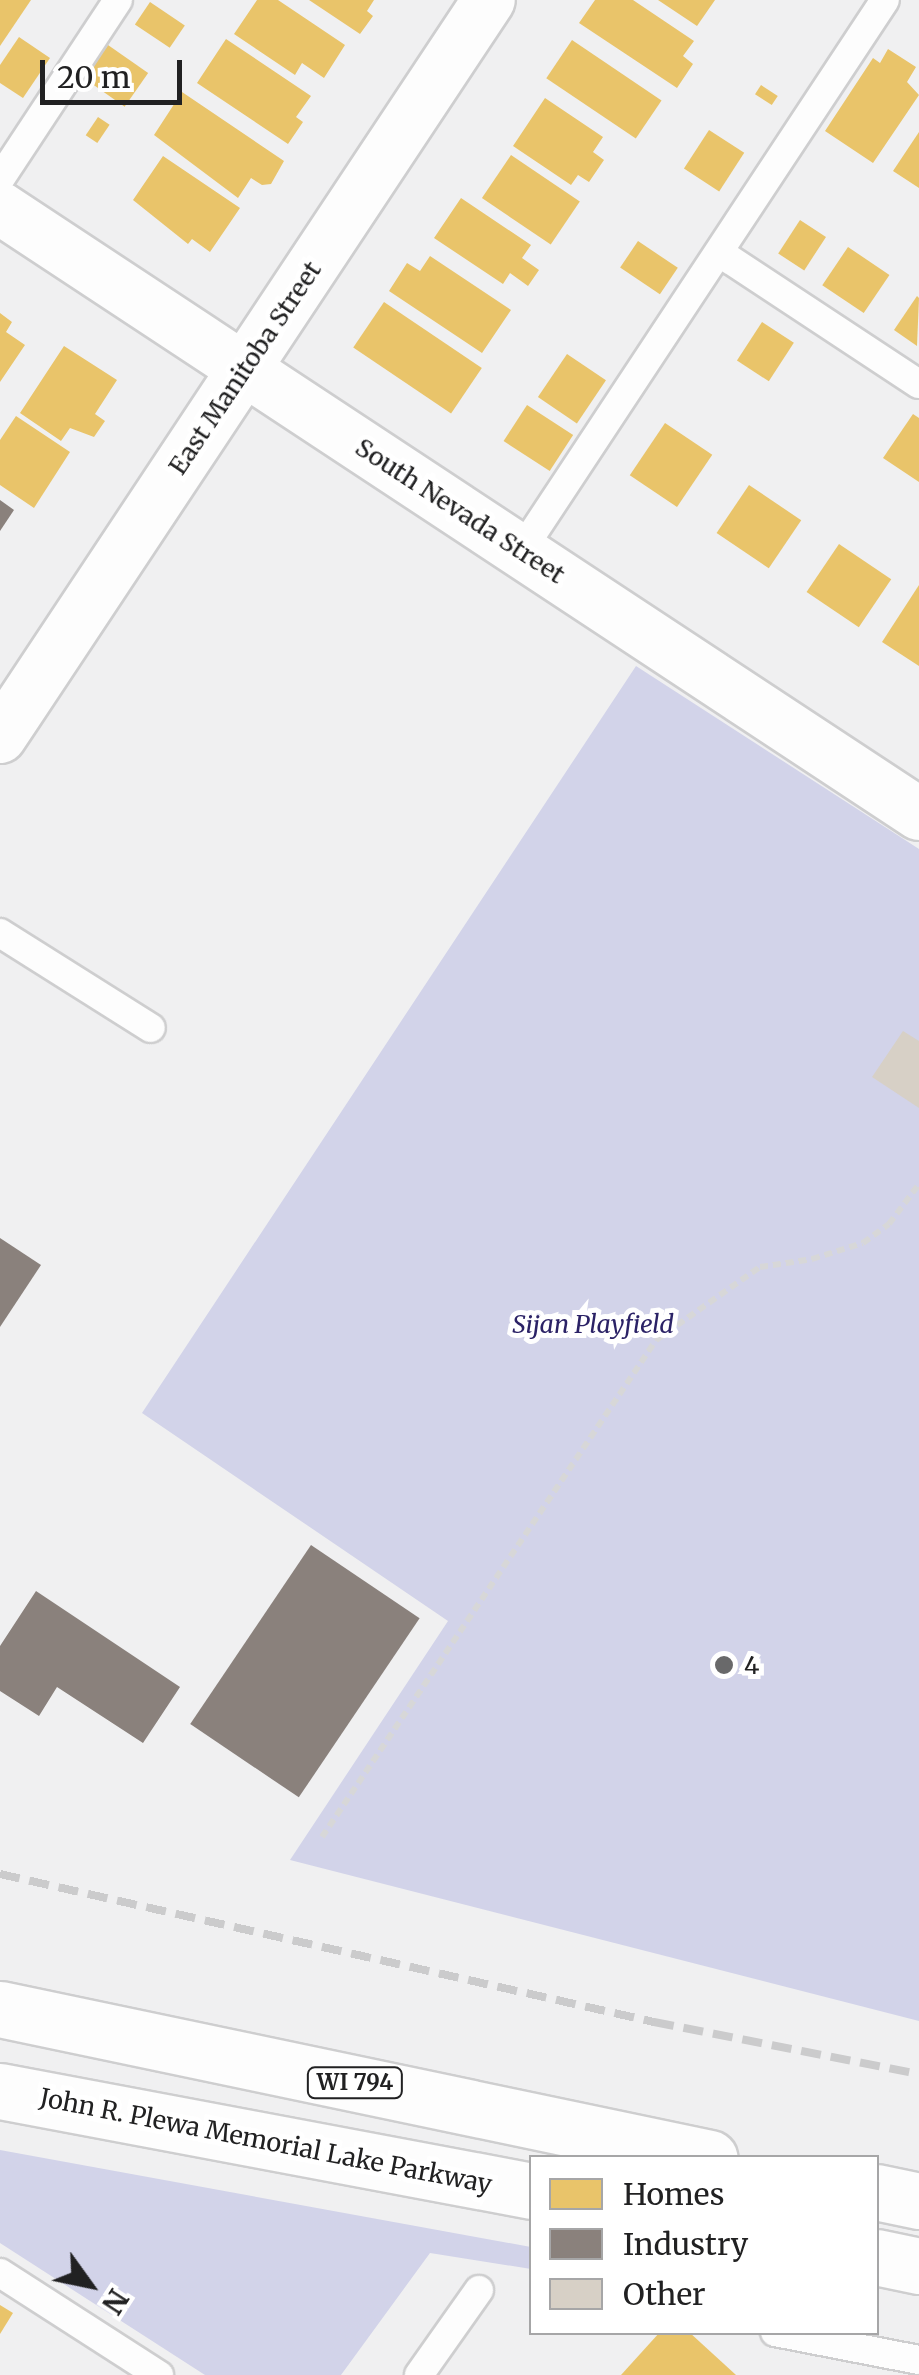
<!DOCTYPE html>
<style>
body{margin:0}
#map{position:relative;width:919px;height:2375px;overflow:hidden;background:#f0f0f1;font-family:Merriweather,serif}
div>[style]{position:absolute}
.green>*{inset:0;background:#d2d3e9}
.homes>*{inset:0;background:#e9c46a;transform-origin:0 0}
.industry>*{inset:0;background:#8a817c;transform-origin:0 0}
.building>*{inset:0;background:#d7d0c6}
.path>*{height:6px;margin-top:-3px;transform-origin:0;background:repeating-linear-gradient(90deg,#d7d7d8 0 8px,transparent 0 13px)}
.roads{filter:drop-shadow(2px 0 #cececf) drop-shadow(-2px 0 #cececf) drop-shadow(0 2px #cececf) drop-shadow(0 -2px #cececf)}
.service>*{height:28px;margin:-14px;padding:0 14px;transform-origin:14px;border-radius:14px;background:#fdfdfd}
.minor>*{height:52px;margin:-26px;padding:0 26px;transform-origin:26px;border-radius:26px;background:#fdfdfd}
.primary>*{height:55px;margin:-27.5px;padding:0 27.5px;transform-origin:27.5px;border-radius:27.5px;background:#fdfdfd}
.rail>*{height:8px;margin-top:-4px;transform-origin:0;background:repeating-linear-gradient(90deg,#cbcbcc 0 20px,transparent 0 30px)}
.dots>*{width:28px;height:28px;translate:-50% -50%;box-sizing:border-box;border:5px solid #fff;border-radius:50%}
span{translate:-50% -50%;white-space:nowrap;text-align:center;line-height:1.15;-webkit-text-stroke:10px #fff;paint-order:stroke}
.shield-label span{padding:2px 8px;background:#fff;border:2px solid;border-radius:8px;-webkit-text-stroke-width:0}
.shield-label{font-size:22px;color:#212122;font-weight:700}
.street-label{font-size:25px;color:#212122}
.park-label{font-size:25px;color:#2b2266;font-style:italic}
.poi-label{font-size:25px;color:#212122}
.left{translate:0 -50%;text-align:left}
.legend{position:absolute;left:529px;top:2155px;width:350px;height:180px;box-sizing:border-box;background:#fff;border:2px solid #a6a6a7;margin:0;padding:12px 18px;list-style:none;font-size:30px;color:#212122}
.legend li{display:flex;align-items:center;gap:20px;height:50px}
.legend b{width:50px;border:2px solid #a6a6a7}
.north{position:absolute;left:40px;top:2235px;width:100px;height:100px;-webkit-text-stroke:8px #fff;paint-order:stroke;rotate:123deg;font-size:28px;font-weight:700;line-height:40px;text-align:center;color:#212122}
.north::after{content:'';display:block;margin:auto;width:35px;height:45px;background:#212122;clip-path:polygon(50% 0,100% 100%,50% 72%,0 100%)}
.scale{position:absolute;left:40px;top:60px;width:142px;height:45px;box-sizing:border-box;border:5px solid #212122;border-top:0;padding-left:12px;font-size:30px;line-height:35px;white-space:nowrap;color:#212122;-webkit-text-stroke:8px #fff;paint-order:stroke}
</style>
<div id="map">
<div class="green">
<div style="clip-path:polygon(636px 666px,919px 849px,919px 2021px,290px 1860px,448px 1621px,142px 1413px)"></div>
<div style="clip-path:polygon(0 2150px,531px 2247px,531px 2269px,430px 2253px,341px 2375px,205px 2375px,0 2243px)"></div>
</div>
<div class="homes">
<div style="clip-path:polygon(0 0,31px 0,0 46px)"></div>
<div style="clip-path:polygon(257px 0,278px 0,345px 45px,324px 78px,302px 63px,295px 75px,234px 34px)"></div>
<div style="clip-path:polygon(309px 0,374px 0,367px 11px,373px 16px,360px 34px)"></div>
<div style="clip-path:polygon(595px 0,633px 0,694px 41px,683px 56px,693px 64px,677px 88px,579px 23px)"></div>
<div style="clip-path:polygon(658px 0,715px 0,697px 26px)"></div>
<div style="left:150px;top:2px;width:42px;height:27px;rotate:34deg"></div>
<div style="clip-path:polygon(19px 37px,50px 58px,23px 98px,0 83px,0 65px)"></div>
<div style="clip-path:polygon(226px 39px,311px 96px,296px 117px,303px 122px,288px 144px,197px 83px)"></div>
<div style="left:572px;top:40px;width:108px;height:46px;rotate:34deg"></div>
<div style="left:108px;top:45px;width:49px;height:41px;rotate:35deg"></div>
<div style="clip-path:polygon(888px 49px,916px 67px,907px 82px,919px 95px,873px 163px,825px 131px,873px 58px,880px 63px)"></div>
<div style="left:761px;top:85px;width:20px;height:11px;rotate:33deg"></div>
<div style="clip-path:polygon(182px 92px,284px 161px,271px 184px,262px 185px,251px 178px,238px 198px,154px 135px)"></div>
<div style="clip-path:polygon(545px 98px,603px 137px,593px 152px,604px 160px,589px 182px,578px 175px,571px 185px,513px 146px)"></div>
<div style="left:98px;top:117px;width:14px;height:22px;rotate:34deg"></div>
<div style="left:709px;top:130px;width:42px;height:46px;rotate:33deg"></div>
<div style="clip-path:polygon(919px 132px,919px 188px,893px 171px)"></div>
<div style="left:511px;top:155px;width:83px;height:52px;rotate:34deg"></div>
<div style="clip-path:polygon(163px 156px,240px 208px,210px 252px,192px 239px,188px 244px,133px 200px)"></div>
<div style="clip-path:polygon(461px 198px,531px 245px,522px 258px,539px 270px,528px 286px,510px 273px,503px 284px,434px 238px)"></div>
<div style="left:800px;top:220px;width:31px;height:40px;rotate:33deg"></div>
<div style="left:638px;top:241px;width:48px;height:32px;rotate:34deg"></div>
<div style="left:848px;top:247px;width:50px;height:46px;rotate:34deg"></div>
<div style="clip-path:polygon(430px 256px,511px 310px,482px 353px,389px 291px,407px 263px,420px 271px)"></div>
<div style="clip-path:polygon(917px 296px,919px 298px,917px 346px,894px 330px)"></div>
<div style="left:384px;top:302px;width:118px;height:55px;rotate:34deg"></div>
<div style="clip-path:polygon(0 313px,12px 322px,6px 332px,25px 345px,0 382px)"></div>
<div style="left:762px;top:322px;width:38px;height:46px;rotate:33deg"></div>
<div style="clip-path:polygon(64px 346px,117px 380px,95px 414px,105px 421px,94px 437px,70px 428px,61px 441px,20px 413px)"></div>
<div style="left:567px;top:354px;width:47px;height:52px;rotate:34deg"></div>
<div style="left:527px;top:405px;width:55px;height:43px;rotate:33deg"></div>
<div style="clip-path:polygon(913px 414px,919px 418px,919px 482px,883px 458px)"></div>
<div style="clip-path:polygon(16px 416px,70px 452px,34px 508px,0 485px,0 440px)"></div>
<div style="left:665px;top:423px;width:57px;height:63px;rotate:34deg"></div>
<div style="left:749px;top:485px;width:63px;height:58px;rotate:34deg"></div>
<div style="left:839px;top:544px;width:63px;height:58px;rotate:34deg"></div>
<div style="clip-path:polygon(919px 585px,919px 666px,882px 642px)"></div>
<div style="clip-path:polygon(0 2305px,13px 2313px,0 2334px)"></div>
<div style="clip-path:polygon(660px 2332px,689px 2332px,736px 2375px,621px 2375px)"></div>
</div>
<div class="industry">
<div style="clip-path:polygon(0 500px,14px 510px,0 531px)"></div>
<div style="clip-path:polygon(0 1238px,41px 1265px,0 1327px)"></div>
<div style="left:311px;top:1545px;width:131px;height:216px;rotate:34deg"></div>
<div style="clip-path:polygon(36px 1591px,180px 1687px,143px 1743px,57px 1687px,39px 1716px,0 1691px,0 1646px)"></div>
</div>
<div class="building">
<div style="clip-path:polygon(903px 1031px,919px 1041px,919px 1108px,872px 1077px)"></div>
</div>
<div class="path">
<div style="left:322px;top:1837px;width:599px;rotate:-56.1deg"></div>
<div style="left:656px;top:1340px;width:127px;rotate:-35.1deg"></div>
<div style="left:760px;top:1267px;width:53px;rotate:-8.7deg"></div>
<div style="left:812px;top:1259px;width:53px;rotate:-17.4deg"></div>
<div style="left:863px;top:1243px;width:32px;rotate:-36deg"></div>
<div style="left:889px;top:1224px;width:50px;rotate:-53.1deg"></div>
</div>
<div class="roads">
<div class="service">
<div style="left:0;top:179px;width:214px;rotate:-56.6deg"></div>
<div style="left:720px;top:253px;width:238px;rotate:33.4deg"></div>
<div style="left:521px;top:551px;width:660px;rotate:-56.55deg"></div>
<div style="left:0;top:933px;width:178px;rotate:32.2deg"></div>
<div style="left:0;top:2273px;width:189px;rotate:32.7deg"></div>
<div style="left:775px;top:2332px;width:147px;rotate:11deg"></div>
<div style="left:419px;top:2375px;width:104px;rotate:-54.8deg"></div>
</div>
<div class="minor">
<div style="left:0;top:208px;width:1101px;rotate:33.4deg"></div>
<div style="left:0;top:737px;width:884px;rotate:-56.44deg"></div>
</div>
<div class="primary">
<div style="left:0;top:2009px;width:725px;rotate:11.85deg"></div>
<div style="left:0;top:2091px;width:541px;rotate:10.65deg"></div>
<div style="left:876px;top:2192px;width:44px;rotate:11.8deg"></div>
<div style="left:876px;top:2257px;width:44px;rotate:11.8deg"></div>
</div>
</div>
<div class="rail">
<div style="left:0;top:1874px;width:671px;rotate:12.75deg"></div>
<div style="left:654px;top:2022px;width:270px;rotate:11.1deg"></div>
</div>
<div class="dots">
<div style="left:724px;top:1665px;background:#69696a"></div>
</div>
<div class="shield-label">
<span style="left:355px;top:2083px">WI 794</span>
</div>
<div class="street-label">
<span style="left:245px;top:368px;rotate:-56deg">East Manitoba Street</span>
<span style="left:460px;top:511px;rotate:33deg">South Nevada Street</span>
<span style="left:266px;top:2141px;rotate:11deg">John R. Plewa Memorial Lake Parkway</span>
</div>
<div class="park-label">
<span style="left:593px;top:1324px">Sijan Playfield</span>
</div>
<div class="poi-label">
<span class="left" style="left:744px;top:1665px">4</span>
</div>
<ul class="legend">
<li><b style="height:28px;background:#e9c46a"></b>Homes</li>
<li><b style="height:28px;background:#8a817c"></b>Industry</li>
<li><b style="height:28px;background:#d7d0c6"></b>Other</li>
</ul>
<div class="north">N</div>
<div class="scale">20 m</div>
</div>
